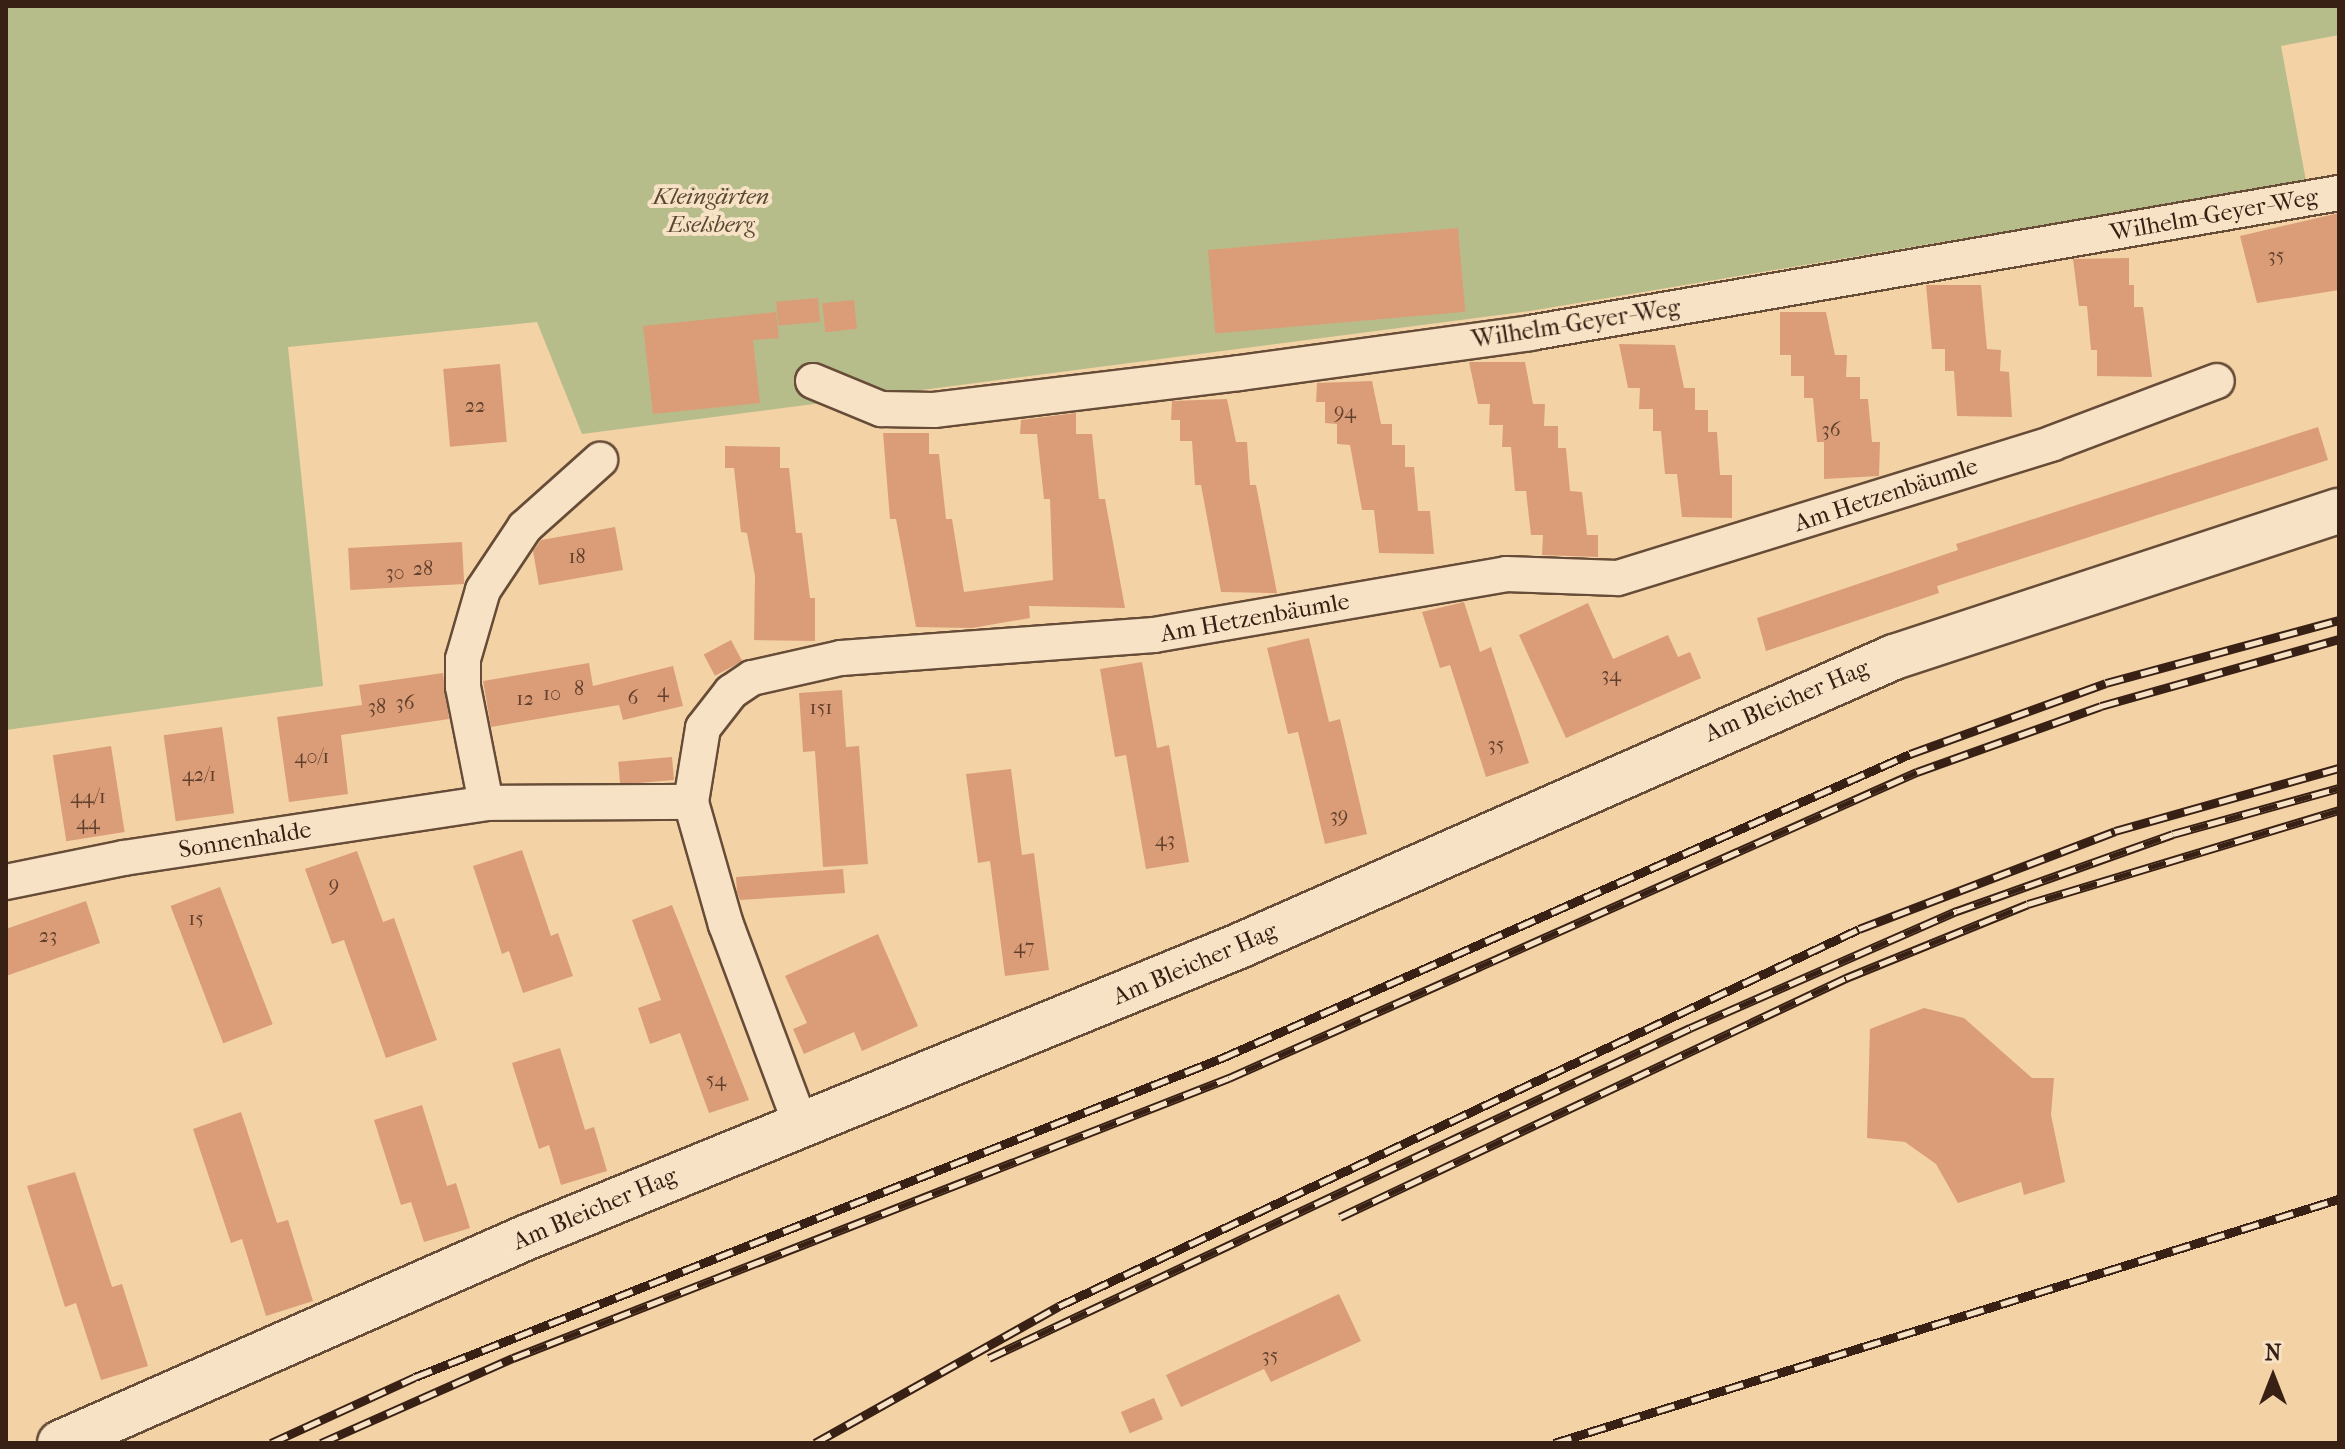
<!DOCTYPE html>
<meta charset="utf-8">
<style>
body{margin:0}
#map{position:relative;width:2345px;height:1449px;overflow:hidden;background:#f3d2a6;font-family:"IM FELL French Canon",serif}
div>[style]{position:absolute}
.green>*{inset:0;background:#b6bd8a}
.building>*{inset:0;background:#db9d77;transform-origin:0 0}
.roads{filter:drop-shadow(2px 0 #674c38) drop-shadow(-2px 0 #674c38) drop-shadow(0 2px #674c38) drop-shadow(0 -2px #674c38)}
.street>*{height:34px;margin:-17px;padding:0 17px;transform-origin:17px;border-radius:17px;background:#f7e2c5}
.secondary>*{height:44px;margin:-22px;padding:0 22px;transform-origin:22px;border-radius:22px;background:#f7e2c5}
.rail>*{height:9px;margin-top:-4.5px;transform-origin:0;background:repeating-linear-gradient(90deg,#f7e2c5 0 18px,#382014 0 36px);box-sizing:border-box;border-block:2px solid #382014}
span{translate:-50% -50%;white-space:nowrap;text-align:center;line-height:1.15;-webkit-text-stroke:8px #f7e2c5;paint-order:stroke}
.number-label{font-size:20px;color:#613f2d}
.number-label span{-webkit-text-stroke-width:0}
.park-label{font-size:24px;color:#584732;font-style:italic}
.street-label{font-size:24px;color:#382014}
.frame{position:absolute;inset:0;border:8px solid #382014;pointer-events:none}
.north{position:absolute;left:2233px;top:1337px;width:80px;height:80px;-webkit-text-stroke:6px #f7e2c5;paint-order:stroke;rotate:0deg;font-size:22px;font-weight:700;line-height:32px;text-align:center;color:#382014}
.north::after{content:'';display:block;margin:auto;width:28px;height:36px;background:#382014;clip-path:polygon(50% 0,100% 100%,50% 72%,0 100%)}
</style>
<div id="map">
<div class="green">
<div style="clip-path:polygon(6px 6px,2339px 6px,2339px 35px,2281px 46px,2306px 181px,1530px 311px,582px 434px,537px 322px,288px 347px,323px 686px,6px 730px)"></div>
</div>
<div class="building">
<div style="clip-path:polygon(2339px 213px,2339px 290px,2257px 303px,2240px 236px)"></div>
<div style="left:1458px;top:228px;width:84px;height:251px;rotate:85deg"></div>
<div style="clip-path:polygon(2129px 258px,2129px 285px,2134px 285px,2134px 307px,2143px 307px,2152px 377px,2097px 376px,2097px 350px,2091px 350px,2087px 306px,2079px 306px,2073px 259px)"></div>
<div style="clip-path:polygon(1926px 285px,1981px 285px,1987px 349px,2001px 350px,2000px 371px,2009px 372px,2012px 417px,1957px 416px,1954px 371px,1945px 371px,1945px 349px,1932px 349px)"></div>
<div style="left:818px;top:298px;width:24px;height:42px;rotate:85deg"></div>
<div style="left:854px;top:300px;width:29px;height:32px;rotate:84deg"></div>
<div style="clip-path:polygon(776px 312px,779px 338px,753px 340px,760px 403px,653px 414px,643px 326px)"></div>
<div style="clip-path:polygon(1780px 312px,1826px 312px,1835px 355px,1847px 355px,1846px 377px,1860px 377px,1860px 399px,1868px 399px,1872px 442px,1880px 442px,1879px 476px,1824px 479px,1824px 442px,1817px 442px,1813px 398px,1804px 398px,1804px 376px,1791px 376px,1791px 355px,1780px 355px)"></div>
<div style="clip-path:polygon(1619px 344px,1675px 345px,1684px 388px,1695px 388px,1695px 410px,1708px 410px,1708px 432px,1717px 432px,1720px 475px,1732px 475px,1732px 518px,1682px 517px,1677px 474px,1665px 474px,1661px 431px,1653px 431px,1653px 409px,1639px 409px,1640px 388px,1628px 388px)"></div>
<div style="clip-path:polygon(1469px 362px,1525px 362px,1533px 404px,1545px 404px,1544px 426px,1558px 426px,1558px 448px,1566px 448px,1570px 491px,1582px 492px,1587px 535px,1598px 535px,1598px 557px,1542px 555px,1543px 535px,1531px 535px,1526px 491px,1515px 491px,1511px 447px,1502px 447px,1503px 425px,1489px 425px,1490px 404px,1478px 404px)"></div>
<div style="left:500px;top:364px;width:78px;height:57px;rotate:85deg"></div>
<div style="clip-path:polygon(1372px 381px,1381px 424px,1392px 424px,1392px 445px,1405px 445px,1405px 467px,1414px 467px,1418px 511px,1430px 511px,1434px 554px,1379px 553px,1374px 510px,1362px 510px,1350px 445px,1337px 444px,1337px 424px,1325px 423px,1325px 402px,1316px 402px,1317px 383px)"></div>
<div style="clip-path:polygon(1227px 399px,1236px 442px,1247px 442px,1250px 485px,1256px 485px,1277px 593px,1221px 592px,1201px 485px,1195px 485px,1192px 441px,1180px 441px,1180px 420px,1171px 420px,1172px 401px)"></div>
<div style="clip-path:polygon(1076px 413px,1076px 434px,1092px 434px,1099px 499px,1105px 499px,1125px 608px,1029px 606px,1030px 618px,972px 628px,916px 627px,896px 519px,890px 519px,883px 433px,929px 433px,929px 454px,939px 454px,946px 519px,952px 519px,964px 592px,1053px 580px,1050px 499px,1044px 499px,1037px 434px,1020px 434px,1021px 420px)"></div>
<div style="clip-path:polygon(2318px 427px,2328px 460px,1937px 586px,1939px 593px,1766px 651px,1757px 618px,1958px 550px,1956px 544px)"></div>
<div style="clip-path:polygon(725px 446px,780px 447px,780px 468px,789px 468px,796px 533px,802px 533px,810px 598px,815px 598px,815px 641px,754px 640px,755px 576px,747px 533px,741px 532px,734px 468px,725px 468px)"></div>
<div style="clip-path:polygon(615px 527px,623px 570px,539px 585px,533px 551px,541px 540px)"></div>
<div style="left:462px;top:542px;width:42px;height:114px;rotate:87deg"></div>
<div style="clip-path:polygon(1464px 602px,1480px 652px,1491px 647px,1529px 763px,1486px 777px,1450px 665px,1440px 668px,1422px 612px)"></div>
<div style="clip-path:polygon(1588px 603px,1613px 659px,1668px 635px,1678px 657px,1690px 652px,1701px 678px,1566px 738px,1519px 635px)"></div>
<div style="clip-path:polygon(1309px 638px,1329px 722px,1340px 719px,1367px 834px,1325px 844px,1298px 732px,1288px 734px,1267px 648px)"></div>
<div style="left:731px;top:640px;width:24px;height:31px;rotate:62deg"></div>
<div style="clip-path:polygon(1142px 662px,1157px 748px,1169px 745px,1189px 862px,1146px 869px,1126px 755px,1115px 757px,1100px 669px)"></div>
<div style="clip-path:polygon(589px 663px,593px 686px,673px 666px,683px 706px,623px 720px,619px 705px,491px 727px,483px 681px)"></div>
<div style="clip-path:polygon(443px 673px,449px 719px,341px 735px,348px 794px,289px 802px,277px 717px,362px 705px,359px 685px)"></div>
<div style="clip-path:polygon(842px 690px,846px 747px,859px 746px,868px 864px,823px 867px,815px 751px,803px 752px,799px 693px)"></div>
<div style="left:222px;top:727px;width:87px;height:59px;rotate:82deg"></div>
<div style="left:111px;top:746px;width:87px;height:59px;rotate:81deg"></div>
<div style="left:672px;top:757px;width:23px;height:54px;rotate:85deg"></div>
<div style="clip-path:polygon(1011px 769px,1022px 855px,1034px 853px,1049px 970px,1005px 976px,990px 861px,978px 863px,966px 774px)"></div>
<div style="clip-path:polygon(522px 850px,551px 936px,558px 933px,573px 976px,523px 993px,509px 951px,502px 954px,473px 866px)"></div>
<div style="clip-path:polygon(357px 851px,383px 922px,394px 918px,437px 1040px,386px 1058px,344px 940px,332px 944px,305px 869px)"></div>
<div style="clip-path:polygon(843px 869px,845px 893px,740px 900px,737px 892px,736px 877px)"></div>
<div style="left:220px;top:887px;width:147px;height:53px;rotate:69deg"></div>
<div style="clip-path:polygon(86px 901px,100px 943px,6px 976px,6px 929px)"></div>
<div style="clip-path:polygon(672px 905px,749px 1100px,709px 1113px,680px 1033px,650px 1044px,638px 1008px,661px 1000px,632px 920px)"></div>
<div style="clip-path:polygon(878px 934px,918px 1026px,862px 1051px,854px 1032px,804px 1054px,793px 1029px,807px 1023px,785px 976px)"></div>
<div style="clip-path:polygon(1924px 1008px,1964px 1018px,2032px 1078px,2054px 1078px,2051px 1115px,2065px 1182px,2024px 1195px,2021px 1182px,1958px 1203px,1936px 1164px,1905px 1142px,1867px 1138px,1870px 1029px)"></div>
<div style="clip-path:polygon(560px 1048px,585px 1130px,594px 1127px,607px 1171px,561px 1185px,549px 1145px,539px 1149px,512px 1063px)"></div>
<div style="clip-path:polygon(422px 1105px,447px 1186px,456px 1183px,470px 1228px,424px 1242px,411px 1202px,401px 1205px,374px 1120px)"></div>
<div style="clip-path:polygon(241px 1112px,277px 1223px,288px 1220px,313px 1301px,266px 1316px,242px 1239px,231px 1243px,193px 1129px)"></div>
<div style="clip-path:polygon(75px 1172px,112px 1287px,122px 1284px,148px 1366px,101px 1380px,76px 1303px,65px 1307px,27px 1186px)"></div>
<div style="clip-path:polygon(1339px 1294px,1361px 1341px,1271px 1382px,1264px 1369px,1181px 1407px,1166px 1375px)"></div>
<div style="left:1154px;top:1398px;width:23px;height:36px;rotate:67deg"></div>
</div>
<div class="roads">
<div class="street">
<div style="left:813px;top:381px;width:74px;rotate:22.4deg"></div>
<div style="left:881px;top:409px;width:53px;rotate:1.1deg"></div>
<div style="left:934px;top:410px;width:307px;rotate:-6.9deg"></div>
<div style="left:1239px;top:373px;width:294px;rotate:-7.8deg"></div>
<div style="left:1530px;top:333px;width:821px;rotate:-9.82deg"></div>
<div style="left:486px;top:803px;width:118px;rotate:-101.2deg"></div>
<div style="left:463px;top:687px;width:28px;rotate:-90deg"></div>
<div style="left:463px;top:659px;width:72px;rotate:-73.8deg"></div>
<div style="left:483px;top:590px;width:76px;rotate:-56.3deg"></div>
<div style="left:525px;top:527px;width:101px;rotate:-41.8deg"></div>
<div style="left:6px;top:882px;width:120px;rotate:-11.5deg"></div>
<div style="left:124px;top:858px;width:366px;rotate:-8.6deg"></div>
<div style="left:486px;top:803px;width:205px;rotate:-0.3deg"></div>
<div style="left:802px;top:1128px;width:217px;rotate:-110.5deg"></div>
<div style="left:726px;top:925px;width:128px;rotate:-105.9deg"></div>
<div style="left:691px;top:802px;width:75px;rotate:-80.8deg"></div>
<div style="left:703px;top:728px;width:46px;rotate:-52.1deg"></div>
<div style="left:731px;top:692px;width:25px;rotate:-34deg"></div>
<div style="left:752px;top:678px;width:91px;rotate:-12.7deg"></div>
<div style="left:841px;top:658px;width:314px;rotate:-4.2deg"></div>
<div style="left:1154px;top:635px;width:357px;rotate:-9.8deg"></div>
<div style="left:1506px;top:574px;width:112px;rotate:2deg"></div>
<div style="left:1618px;top:578px;width:455px;rotate:-17.2deg"></div>
<div style="left:2053px;top:443px;width:175px;rotate:-20.7deg"></div>
</div>
<div class="secondary">
<div style="left:60px;top:1443px;width:508px;rotate:-23.79deg"></div>
<div style="left:525px;top:1238px;width:771px;rotate:-22.24deg"></div>
<div style="left:1239px;top:946px;width:716px;rotate:-23.81deg"></div>
<div style="left:1894px;top:657px;width:468px;rotate:-18.2deg"></div>
</div>
</div>
<div class="rail">
<div style="left:1340px;top:1217px;width:560px;rotate:-25.28deg"></div>
<div style="left:1846px;top:978px;width:196px;rotate:-22.1deg"></div>
<div style="left:2028px;top:904px;width:325px;rotate:-16.8deg"></div>
<div style="left:989px;top:1358px;width:775px;rotate:-25.21deg"></div>
<div style="left:1690px;top:1028px;width:292px;rotate:-23.7deg"></div>
<div style="left:1957px;top:911px;width:229px;rotate:-19.6deg"></div>
<div style="left:2173px;top:834px;width:172px;rotate:-15.5deg"></div>
<div style="left:271px;top:1443px;width:158px;rotate:-24.6deg"></div>
<div style="left:415px;top:1377px;width:868px;rotate:-21.57deg"></div>
<div style="left:1222px;top:1058px;width:752px;rotate:-23.84deg"></div>
<div style="left:1910px;top:754px;width:208px;rotate:-19.9deg"></div>
<div style="left:2106px;top:683px;width:241px;rotate:-15.1deg"></div>
<div style="left:321px;top:1443px;width:210px;rotate:-23.9deg"></div>
<div style="left:513px;top:1358px;width:769px;rotate:-21.36deg"></div>
<div style="left:1229px;top:1078px;width:753px;rotate:-23.98deg"></div>
<div style="left:1917px;top:772px;width:195px;rotate:-19.7deg"></div>
<div style="left:2101px;top:706px;width:247px;rotate:-15.7deg"></div>
<div style="left:815px;top:1443px;width:280px;rotate:-29.3deg"></div>
<div style="left:1059px;top:1306px;width:884px;rotate:-25.23deg"></div>
<div style="left:1859px;top:929px;width:274px;rotate:-20.9deg"></div>
<div style="left:2115px;top:831px;width:233px;rotate:-15.7deg"></div>
<div style="left:1554px;top:1443px;width:822px;rotate:-17.27deg"></div>
</div>
<div class="number-label">
<span style="left:2276px;top:255px">35</span>
<span style="left:475px;top:405px">22</span>
<span style="left:1345px;top:411px">94</span>
<span style="left:1831px;top:429px">36</span>
<span style="left:577px;top:556px">18</span>
<span style="left:423px;top:568px">28</span>
<span style="left:395px;top:572px">30</span>
<span style="left:1611px;top:674px">34</span>
<span style="left:579px;top:688px">8</span>
<span style="left:663px;top:690px">4</span>
<span style="left:552px;top:693px">10</span>
<span style="left:633px;top:697px">6</span>
<span style="left:525px;top:698px">12</span>
<span style="left:405px;top:702px">36</span>
<span style="left:377px;top:706px">38</span>
<span style="left:821px;top:707px">151</span>
<span style="left:1496px;top:744px">35</span>
<span style="left:312px;top:756px">40/1</span>
<span style="left:199px;top:774px">42/1</span>
<span style="left:88px;top:796px">44/1</span>
<span style="left:1339px;top:815px">39</span>
<span style="left:88px;top:822px">44</span>
<span style="left:1165px;top:839px">43</span>
<span style="left:334px;top:884px">9</span>
<span style="left:196px;top:918px">15</span>
<span style="left:48px;top:935px">23</span>
<span style="left:1024px;top:946px">47</span>
<span style="left:716px;top:1079px">54</span>
<span style="left:1270px;top:1355px">35</span>
</div>
<div class="park-label">
<span style="left:711px;top:211px">Kleingärten<br>Eselsberg</span>
</div>
<div class="street-label">
<span style="left:2214px;top:215px;rotate:-10deg">Wilhelm-Geyer-Weg</span>
<span style="left:1576px;top:324px;rotate:-9deg">Wilhelm-Geyer-Weg</span>
<span style="left:1886px;top:495px;rotate:-18deg">Am Hetzenbäumle</span>
<span style="left:1255px;top:618px;rotate:-10deg">Am Hetzenbäumle</span>
<span style="left:1787px;top:701px;rotate:-23deg">Am Bleicher Hag</span>
<span style="left:245px;top:840px;rotate:-9deg">Sonnenhalde</span>
<span style="left:1195px;top:964px;rotate:-23deg">Am Bleicher Hag</span>
<span style="left:595px;top:1209px;rotate:-23deg">Am Bleicher Hag</span>
</div>
<div class="frame"></div>
<div class="north">N</div>
</div>
